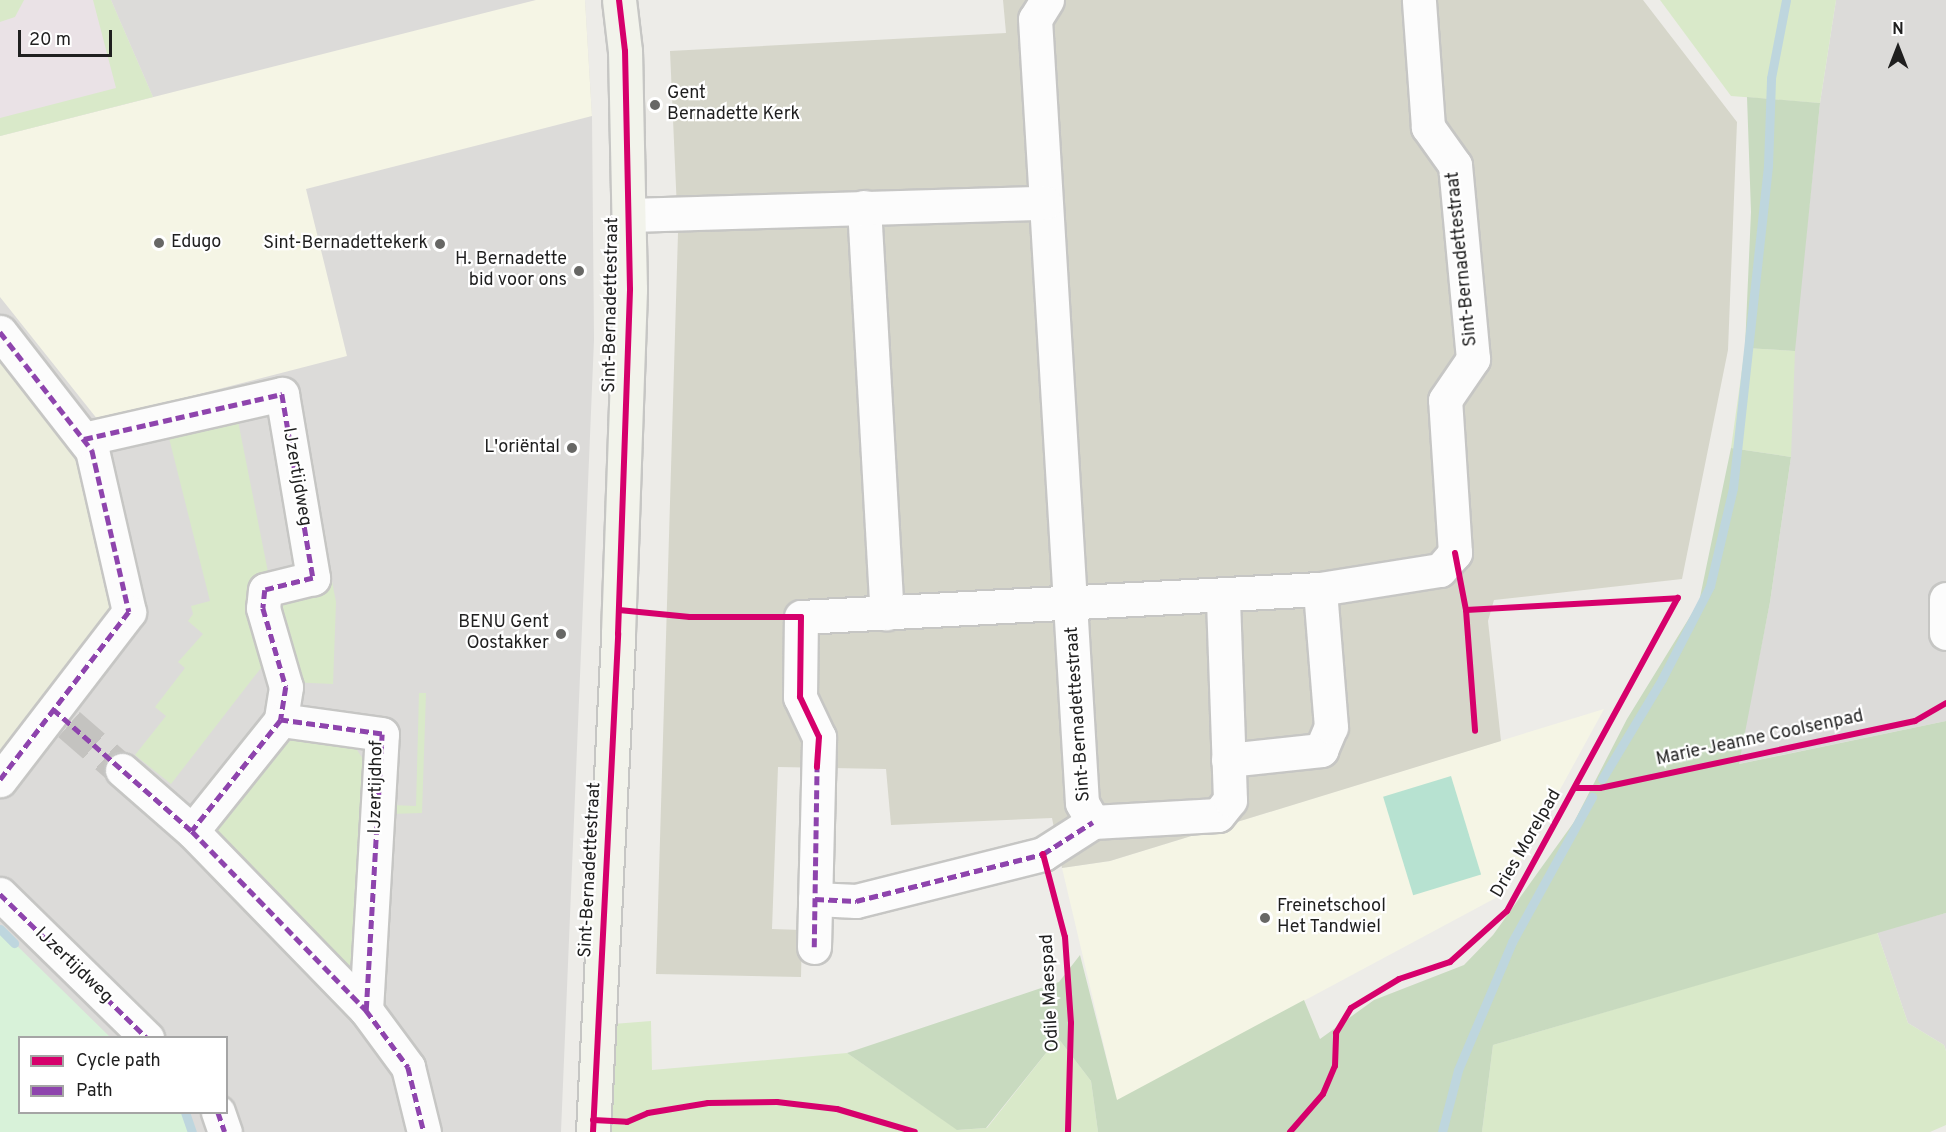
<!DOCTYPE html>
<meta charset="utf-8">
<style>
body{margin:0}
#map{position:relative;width:1946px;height:1132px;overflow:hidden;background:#edece8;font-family:Overpass,sans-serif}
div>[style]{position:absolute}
.residential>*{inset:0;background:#dcdbd9}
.industrial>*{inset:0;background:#eae2e6}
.education>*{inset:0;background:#f5f5e5}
.construction>*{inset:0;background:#d6d6ca}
.farmland>*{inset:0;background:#ebeddc}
.grass>*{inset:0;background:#d9e9c9}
.forest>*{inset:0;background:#c8dabf}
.park>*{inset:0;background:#d8f2d9}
.pitch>*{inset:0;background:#b7e2d1;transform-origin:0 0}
.stream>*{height:9px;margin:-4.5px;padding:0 4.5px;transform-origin:4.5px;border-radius:4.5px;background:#bed6de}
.street-tunnel>*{height:33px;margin-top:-16.5px;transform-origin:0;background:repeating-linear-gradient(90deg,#c4c3c0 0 33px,transparent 0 49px)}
.roads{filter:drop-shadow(2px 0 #c6c6c4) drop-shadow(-2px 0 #c6c6c4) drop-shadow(0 2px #c6c6c4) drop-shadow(0 -2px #c6c6c4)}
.street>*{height:33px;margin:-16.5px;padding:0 16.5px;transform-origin:16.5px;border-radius:16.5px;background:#fcfcfc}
.secondary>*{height:33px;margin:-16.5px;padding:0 16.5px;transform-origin:16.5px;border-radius:16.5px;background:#f2f3eb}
.quiet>*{height:4.5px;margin-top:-2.25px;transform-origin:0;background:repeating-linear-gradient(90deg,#8e44ad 0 9px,transparent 0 13.5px)}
.cycleway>*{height:6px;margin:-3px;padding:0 3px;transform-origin:3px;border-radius:3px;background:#d6006c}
.dots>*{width:16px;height:16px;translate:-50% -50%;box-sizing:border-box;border:3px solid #fff;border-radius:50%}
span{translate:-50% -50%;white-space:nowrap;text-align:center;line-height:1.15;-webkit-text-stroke:4.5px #fff;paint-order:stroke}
.poi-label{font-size:18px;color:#1f1f1f}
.left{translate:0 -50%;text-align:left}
.right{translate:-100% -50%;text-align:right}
.street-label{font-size:18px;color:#1f1f1f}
.legend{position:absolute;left:18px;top:1036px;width:210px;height:78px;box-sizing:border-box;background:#fff;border:2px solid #a5a5a5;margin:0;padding:8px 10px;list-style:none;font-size:18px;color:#1f1f1f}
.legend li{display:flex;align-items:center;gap:12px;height:30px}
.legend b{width:30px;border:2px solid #a5a5a5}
.north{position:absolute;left:1868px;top:18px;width:60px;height:60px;-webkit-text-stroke:4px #fff;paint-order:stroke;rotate:0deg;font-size:16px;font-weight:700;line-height:24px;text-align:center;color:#1f1f1f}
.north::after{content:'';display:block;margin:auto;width:21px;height:27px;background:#1f1f1f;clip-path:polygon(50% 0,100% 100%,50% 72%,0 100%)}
.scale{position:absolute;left:18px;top:30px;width:94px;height:27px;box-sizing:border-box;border:3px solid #1f1f1f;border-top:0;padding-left:8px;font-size:18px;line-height:21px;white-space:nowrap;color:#1f1f1f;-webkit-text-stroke:4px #fff;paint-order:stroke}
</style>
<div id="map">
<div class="residential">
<div style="clip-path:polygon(evenodd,0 0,585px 0,592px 116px,594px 340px,561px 1132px,0 1132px,0 0,20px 1038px,226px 1038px,226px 1112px,20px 1112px,20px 1038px)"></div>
<div style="clip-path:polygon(1836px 0,1946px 0,1946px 721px,1738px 764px,1770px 602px,1791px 457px,1790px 387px,1820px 103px)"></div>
<div style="clip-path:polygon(1946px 913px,1946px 1051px,1944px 1045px,1908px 1023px,1877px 932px)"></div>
</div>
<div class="industrial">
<div style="clip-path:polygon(0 0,111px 0,153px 97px,0 136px)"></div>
</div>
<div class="education">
<div style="clip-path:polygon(536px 0,585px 0,592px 116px,306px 189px,347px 356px,98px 420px,0 297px,0 136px)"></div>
<div style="clip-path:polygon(1604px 709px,1503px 894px,1117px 1101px,1062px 868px,1110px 861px)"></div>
</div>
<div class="construction">
<div style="clip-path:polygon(1003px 0,1643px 0,1737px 122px,1728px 350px,1682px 579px,1494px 600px,1488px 621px,1501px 741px,1110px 861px,1062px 868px,1052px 818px,891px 825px,886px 769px,778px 767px,772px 929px,802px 930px,801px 977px,656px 974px,678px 233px,670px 51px,1006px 33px)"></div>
</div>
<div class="farmland">
<div style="clip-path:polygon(0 344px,81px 453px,118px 606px,0 762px)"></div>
</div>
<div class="grass">
<div style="clip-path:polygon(0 0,24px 0,15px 17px,0 22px)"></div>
<div style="clip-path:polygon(93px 0,111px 0,153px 97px,0 136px,0 118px,116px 88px)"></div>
<div style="clip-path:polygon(1660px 0,1836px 0,1820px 103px,1731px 96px)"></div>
<div style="clip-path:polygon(1745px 348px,1795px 351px,1791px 457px,1731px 448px)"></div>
<div style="clip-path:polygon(237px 416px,269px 577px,271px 655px,171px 784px,135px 755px,166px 716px,155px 707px,185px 668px,178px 662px,203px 634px,188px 621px,193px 614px,191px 606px,210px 601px,168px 434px)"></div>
<div style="clip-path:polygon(331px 576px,336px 602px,333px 684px,289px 682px,273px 592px)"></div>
<div style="clip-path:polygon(419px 693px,426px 693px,422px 813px,390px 814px,390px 805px,416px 806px)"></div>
<div style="clip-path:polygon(282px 740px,353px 744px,363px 759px,354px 957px,349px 966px,343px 966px,212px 835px,217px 818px)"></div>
<div style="clip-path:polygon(1877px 932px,1908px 1023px,1944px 1045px,1946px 1051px,1946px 1125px,1930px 1132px,1482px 1132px,1493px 1045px)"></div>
<div style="clip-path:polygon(651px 1021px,652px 1070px,847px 1053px,958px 1130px,987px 1128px,1058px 1038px,1091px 1081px,1098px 1132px,608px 1132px,613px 1024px)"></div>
</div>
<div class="forest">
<div style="clip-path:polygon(1747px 97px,1820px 103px,1795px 351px,1745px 348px,1751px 212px)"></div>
<div style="clip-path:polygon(1731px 448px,1791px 457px,1770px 602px,1739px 764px,1946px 721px,1946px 913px,1493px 1045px,1482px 1132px,1098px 1132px,1091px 1081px,1058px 1038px,986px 1128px,957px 1130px,847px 1053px,1059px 982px,1080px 955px,1117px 1100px,1304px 1000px,1320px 1039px,1374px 1000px,1464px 965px,1493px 935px,1574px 822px,1627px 719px,1699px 602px)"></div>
</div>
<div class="park">
<div style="clip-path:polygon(0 929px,110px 1037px,20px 1038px,20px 1112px,185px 1113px,192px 1132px,0 1132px)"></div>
</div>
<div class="pitch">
<div style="left:1451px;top:776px;width:103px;height:71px;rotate:73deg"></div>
</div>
<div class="stream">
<div style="left:1602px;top:779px;width:117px;rotate:-59deg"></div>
<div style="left:1662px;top:679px;width:105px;rotate:-62.7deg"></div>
<div style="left:1710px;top:586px;width:101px;rotate:-76.8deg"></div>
<div style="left:1733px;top:488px;width:324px;rotate:-83.8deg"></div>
<div style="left:1768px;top:166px;width:88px;rotate:-88deg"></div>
<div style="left:1771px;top:78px;width:79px;rotate:-79.1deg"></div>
<div style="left:0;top:929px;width:20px;rotate:45deg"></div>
<div style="left:185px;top:1112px;width:21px;rotate:71deg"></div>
<div style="left:1442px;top:1132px;width:64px;rotate:-75.5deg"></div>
<div style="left:1458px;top:1070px;width:139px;rotate:-67.1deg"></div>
<div style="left:1512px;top:942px;width:166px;rotate:-61.1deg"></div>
</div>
<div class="street-tunnel">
<div style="left:69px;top:724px;width:70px;rotate:41deg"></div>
</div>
<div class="roads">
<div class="street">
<div style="left:1047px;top:0;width:22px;rotate:122deg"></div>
<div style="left:1035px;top:19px;width:785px;rotate:86.57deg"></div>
<div style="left:1082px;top:803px;width:22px;rotate:60deg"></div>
<div style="left:1093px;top:822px;width:125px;rotate:-3.2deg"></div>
<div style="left:1218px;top:815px;width:19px;rotate:-51deg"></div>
<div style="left:1230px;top:800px;width:204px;rotate:-92deg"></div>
<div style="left:864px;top:207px;width:407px;rotate:86.8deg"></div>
<div style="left:629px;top:215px;width:416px;rotate:-1.7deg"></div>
<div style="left:0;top:332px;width:150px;rotate:52.1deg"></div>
<div style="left:92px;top:450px;width:166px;rotate:77.1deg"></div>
<div style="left:129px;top:612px;width:212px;rotate:127.5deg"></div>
<div style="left:84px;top:439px;width:203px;rotate:-12.8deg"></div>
<div style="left:282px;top:394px;width:187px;rotate:80.4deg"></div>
<div style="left:313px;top:578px;width:49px;rotate:166deg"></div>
<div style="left:265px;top:590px;width:18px;rotate:96deg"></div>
<div style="left:263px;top:608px;width:82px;rotate:73.8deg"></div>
<div style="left:286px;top:687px;width:33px;rotate:99deg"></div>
<div style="left:1946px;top:599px;width:34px;rotate:90deg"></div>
<div style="left:1228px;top:760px;width:94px;rotate:-6.1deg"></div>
<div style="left:1321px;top:750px;width:25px;rotate:-67deg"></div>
<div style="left:1331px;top:727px;width:138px;rotate:-94.6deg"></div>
<div style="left:122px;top:770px;width:93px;rotate:41.1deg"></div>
<div style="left:192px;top:831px;width:250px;rotate:45.8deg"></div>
<div style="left:366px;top:1010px;width:276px;rotate:-86.7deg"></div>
<div style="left:382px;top:734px;width:102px;rotate:-172.1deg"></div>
<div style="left:281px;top:720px;width:142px;rotate:128.7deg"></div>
<div style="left:0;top:894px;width:206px;rotate:44.4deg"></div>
<div style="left:815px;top:899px;width:41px;rotate:2.8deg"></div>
<div style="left:856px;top:901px;width:193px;rotate:-14.1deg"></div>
<div style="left:1043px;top:854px;width:59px;rotate:-32.6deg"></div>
<div style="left:814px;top:947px;width:210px;rotate:-88.6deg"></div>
<div style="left:819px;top:737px;width:44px;rotate:-115.4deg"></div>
<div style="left:800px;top:697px;width:80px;rotate:-89.3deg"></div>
<div style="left:801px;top:617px;width:520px;rotate:-3.09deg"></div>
<div style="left:1320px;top:589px;width:121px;rotate:-9deg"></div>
<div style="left:1440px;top:570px;width:23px;rotate:-49deg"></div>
<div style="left:1455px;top:553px;width:153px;rotate:-93.7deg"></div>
<div style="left:1445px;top:400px;width:50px;rotate:-55.7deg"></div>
<div style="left:1473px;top:359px;width:195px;rotate:-95.3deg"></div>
<div style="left:1455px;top:165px;width:47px;rotate:-125.4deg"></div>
<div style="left:1428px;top:127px;width:127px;rotate:-94.1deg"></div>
<div style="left:366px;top:1010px;width:71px;rotate:53.6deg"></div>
<div style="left:408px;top:1067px;width:67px;rotate:76.2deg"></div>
<div style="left:218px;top:1112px;width:21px;rotate:71deg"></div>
</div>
<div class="secondary">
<div style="left:593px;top:1132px;width:499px;rotate:-87.1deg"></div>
<div style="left:618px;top:634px;width:345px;rotate:-88deg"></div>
<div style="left:630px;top:289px;width:238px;rotate:-91.2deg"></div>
<div style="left:625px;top:51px;width:51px;rotate:-96.7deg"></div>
</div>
</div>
<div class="quiet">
<div style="left:0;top:332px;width:150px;rotate:52.1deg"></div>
<div style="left:92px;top:450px;width:166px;rotate:77.1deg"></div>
<div style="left:129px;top:612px;width:212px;rotate:127.5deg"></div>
<div style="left:84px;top:439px;width:203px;rotate:-12.8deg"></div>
<div style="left:282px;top:394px;width:187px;rotate:80.4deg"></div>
<div style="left:313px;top:578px;width:49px;rotate:166deg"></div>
<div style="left:265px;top:590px;width:18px;rotate:96deg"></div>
<div style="left:263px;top:608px;width:82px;rotate:73.8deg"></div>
<div style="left:286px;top:687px;width:33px;rotate:99deg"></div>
<div style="left:53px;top:709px;width:185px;rotate:41.3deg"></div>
<div style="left:192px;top:831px;width:250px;rotate:45.8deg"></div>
<div style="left:366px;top:1010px;width:276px;rotate:-86.7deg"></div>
<div style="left:382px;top:734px;width:102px;rotate:-172.1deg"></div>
<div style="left:281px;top:720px;width:142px;rotate:128.7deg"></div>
<div style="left:0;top:894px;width:206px;rotate:44.4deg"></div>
<div style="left:815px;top:899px;width:41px;rotate:2.8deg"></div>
<div style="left:856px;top:901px;width:193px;rotate:-14.1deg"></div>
<div style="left:1043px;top:854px;width:59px;rotate:-32.6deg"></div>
<div style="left:814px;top:947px;width:184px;rotate:-89.1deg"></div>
<div style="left:366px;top:1010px;width:71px;rotate:53.6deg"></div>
<div style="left:408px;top:1067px;width:67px;rotate:76.2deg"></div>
<div style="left:218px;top:1112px;width:21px;rotate:71deg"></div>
</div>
<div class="cycleway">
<div style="left:1455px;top:553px;width:58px;rotate:79.1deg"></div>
<div style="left:1466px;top:610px;width:121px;rotate:85.7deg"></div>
<div style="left:619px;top:610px;width:71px;rotate:5.6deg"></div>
<div style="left:690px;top:617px;width:111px"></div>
<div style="left:801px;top:617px;width:80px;rotate:90.7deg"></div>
<div style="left:800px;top:697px;width:44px;rotate:64.6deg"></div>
<div style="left:819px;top:737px;width:30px;rotate:94deg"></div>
<div style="left:1466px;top:610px;width:212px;rotate:-3.2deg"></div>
<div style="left:1576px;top:788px;width:24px"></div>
<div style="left:1600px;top:788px;width:322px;rotate:-12deg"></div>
<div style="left:1915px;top:721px;width:36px;rotate:-30deg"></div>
<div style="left:1043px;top:854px;width:86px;rotate:75.2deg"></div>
<div style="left:1065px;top:937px;width:86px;rotate:86deg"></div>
<div style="left:1071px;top:1023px;width:109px;rotate:91.6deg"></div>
<div style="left:593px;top:1120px;width:34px;rotate:3deg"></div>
<div style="left:627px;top:1122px;width:23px;rotate:-23deg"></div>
<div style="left:648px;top:1113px;width:61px;rotate:-9.5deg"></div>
<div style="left:708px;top:1103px;width:69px;rotate:-0.8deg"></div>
<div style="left:777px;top:1102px;width:60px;rotate:6.7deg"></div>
<div style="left:837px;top:1109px;width:81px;rotate:16.4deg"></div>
<div style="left:593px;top:1132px;width:499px;rotate:-87.1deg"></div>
<div style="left:618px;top:634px;width:345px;rotate:-88deg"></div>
<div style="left:630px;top:289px;width:238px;rotate:-91.2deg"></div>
<div style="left:625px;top:51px;width:51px;rotate:-96.7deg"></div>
<div style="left:1290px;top:1132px;width:50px;rotate:-49deg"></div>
<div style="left:1323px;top:1094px;width:30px;rotate:-67deg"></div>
<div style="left:1335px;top:1066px;width:33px;rotate:-88deg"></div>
<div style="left:1336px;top:1033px;width:29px;rotate:-59deg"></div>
<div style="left:1351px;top:1008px;width:56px;rotate:-31.1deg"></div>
<div style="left:1399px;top:979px;width:54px;rotate:-18.4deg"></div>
<div style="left:1450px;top:962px;width:76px;rotate:-41.8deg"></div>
<div style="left:1507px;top:911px;width:357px;rotate:-61.4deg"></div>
</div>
<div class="dots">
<div style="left:655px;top:105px;background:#676765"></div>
<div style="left:159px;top:243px;background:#676765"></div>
<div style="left:440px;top:244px;background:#676765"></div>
<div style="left:579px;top:271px;background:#676765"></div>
<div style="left:572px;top:448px;background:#676765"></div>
<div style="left:561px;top:634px;background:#676765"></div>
<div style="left:1265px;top:918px;background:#676765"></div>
</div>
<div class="poi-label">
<span class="left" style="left:667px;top:105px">Gent<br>Bernadette Kerk</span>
<span class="left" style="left:171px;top:243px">Edugo</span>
<span class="right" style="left:428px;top:244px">Sint-Bernadettekerk</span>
<span class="right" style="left:567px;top:271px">H. Bernadette<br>bid voor ons</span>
<span class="right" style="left:560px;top:448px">L'oriëntal</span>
<span class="right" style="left:549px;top:634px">BENU Gent<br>Oostakker</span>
<span class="left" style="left:1277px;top:918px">Freinetschool<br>Het Tandwiel</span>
</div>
<div class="street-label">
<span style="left:1463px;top:259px;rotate:-96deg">Sint-Bernadettestraat</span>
<span style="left:612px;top:305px;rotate:-89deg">Sint-Bernadettestraat</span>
<span style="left:296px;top:477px;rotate:80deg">IJzertijdweg</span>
<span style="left:1079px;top:714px;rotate:-94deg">Sint-Bernadettestraat</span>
<span style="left:1760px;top:739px;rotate:-12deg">Marie-Jeanne Coolsenpad</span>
<span style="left:377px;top:787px;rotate:-89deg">IJzertijdhof</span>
<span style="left:1527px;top:844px;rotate:-60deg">Dries Morelpad</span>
<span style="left:591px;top:870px;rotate:-87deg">Sint-Bernadettestraat</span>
<span style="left:73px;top:966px;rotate:44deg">IJzertijdweg</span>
<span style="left:1051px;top:993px;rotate:-93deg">Odile Maespad</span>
</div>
<ul class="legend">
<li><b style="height:8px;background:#d6006c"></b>Cycle path</li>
<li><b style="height:8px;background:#8e44ad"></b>Path</li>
</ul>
<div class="north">N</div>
<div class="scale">20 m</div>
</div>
